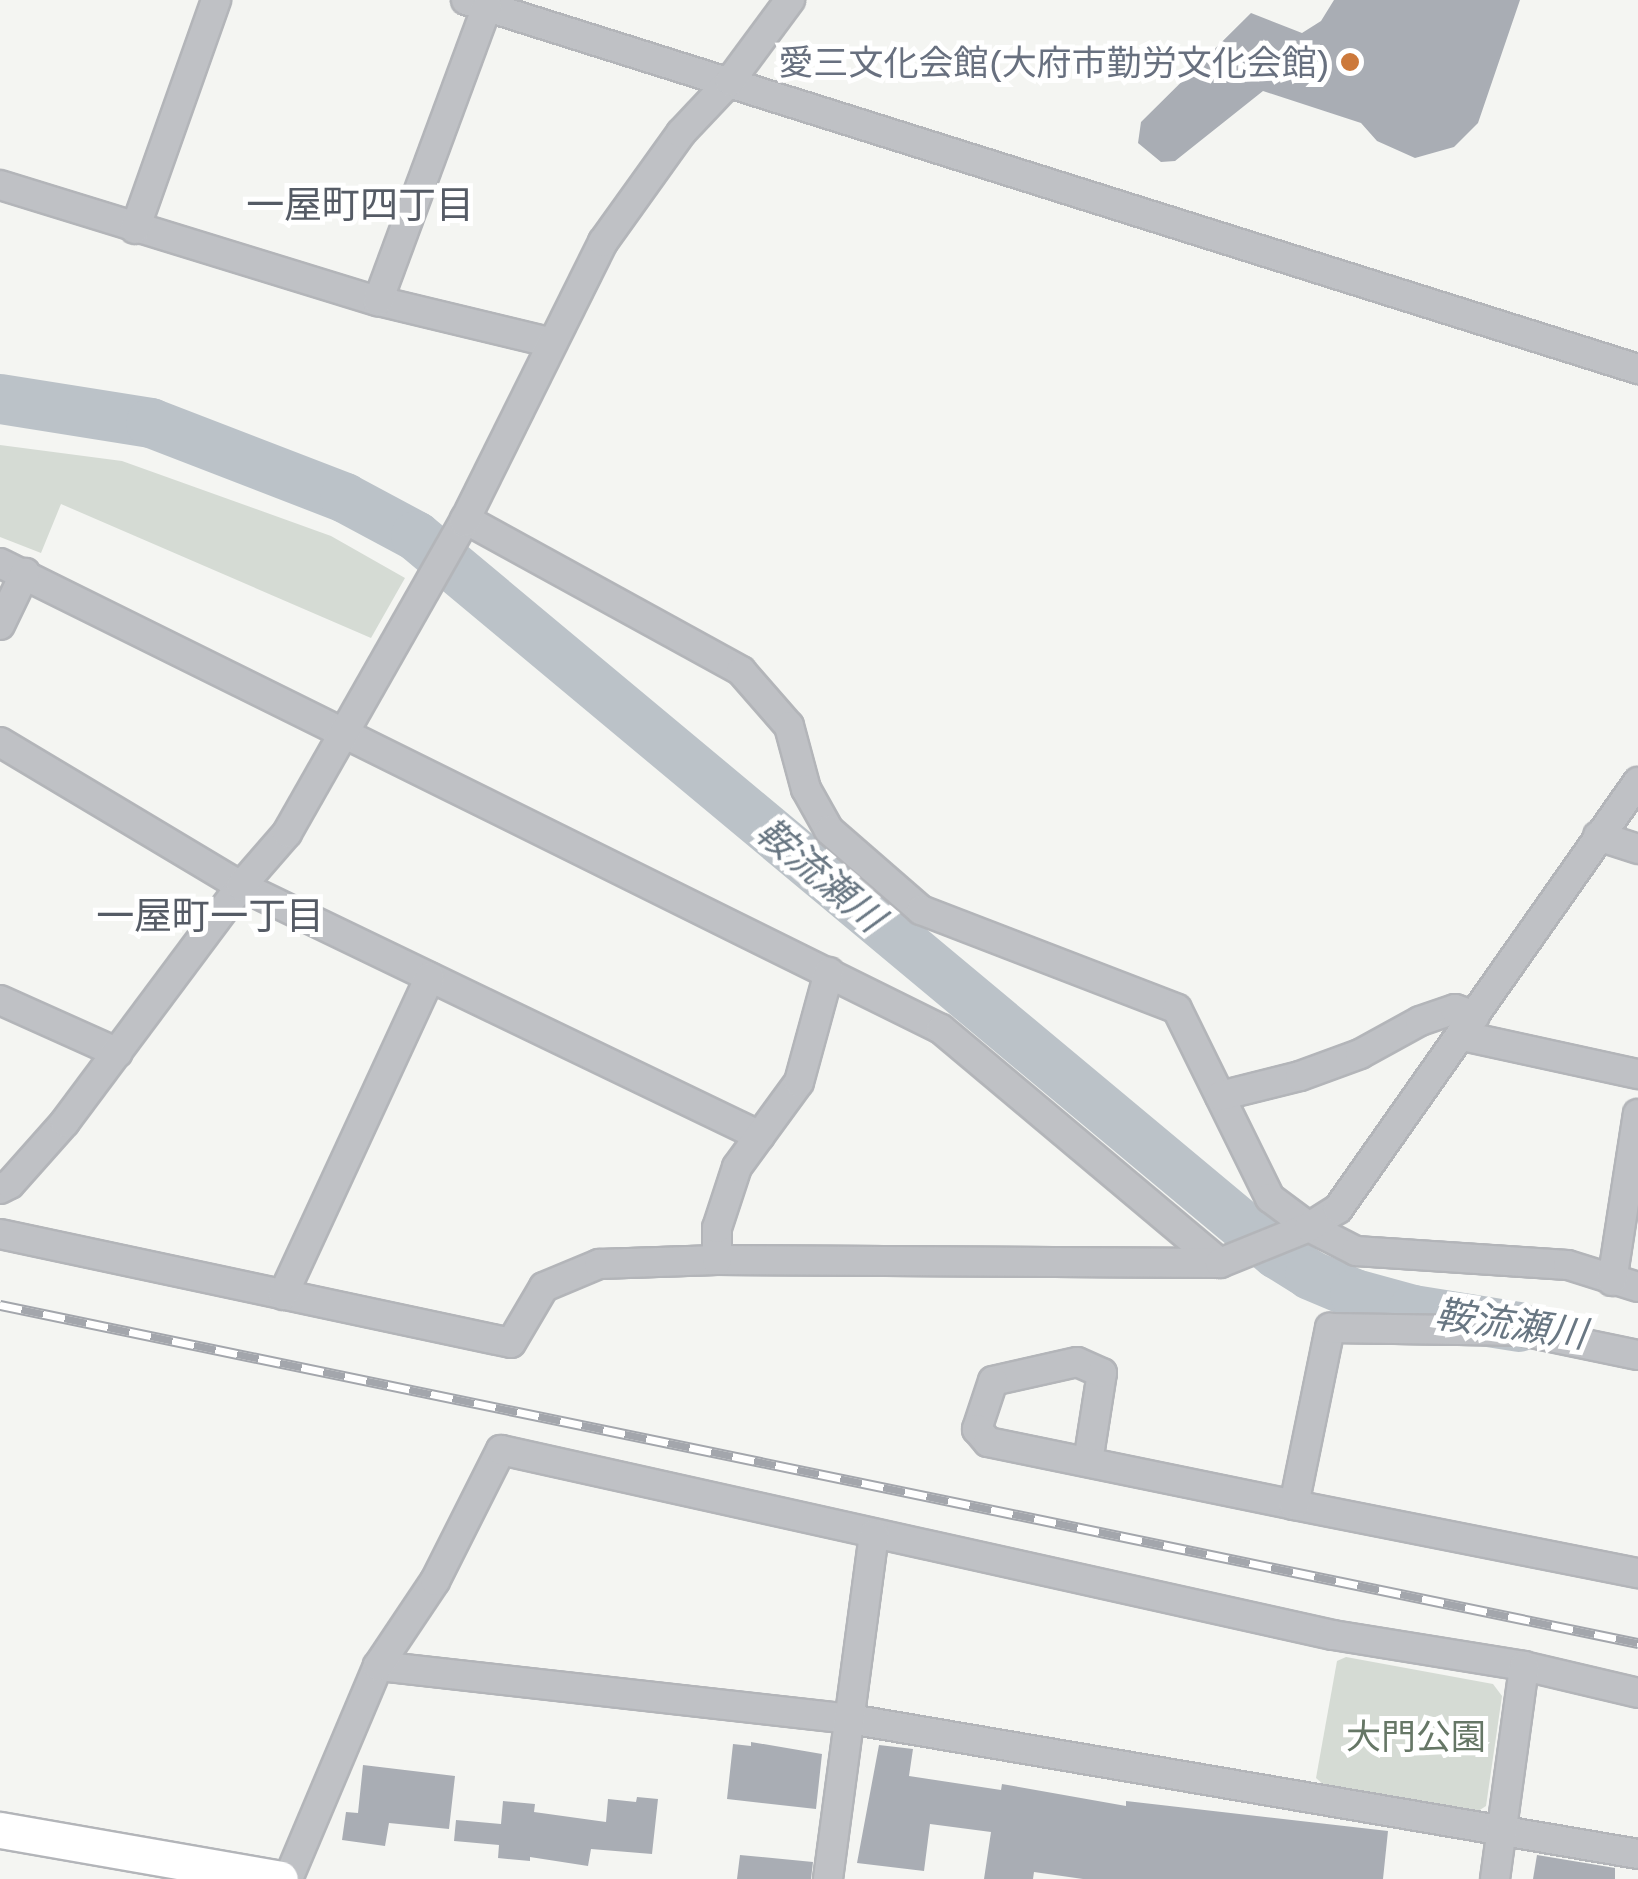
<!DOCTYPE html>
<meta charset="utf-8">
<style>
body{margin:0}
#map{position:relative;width:1638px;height:1879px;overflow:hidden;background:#f4f5f2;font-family:"Golos Text","Noto Sans JP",sans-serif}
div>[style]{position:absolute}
.green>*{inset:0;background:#d5dbd4}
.river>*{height:50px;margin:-25px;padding:0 25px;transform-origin:25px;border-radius:25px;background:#bbc2c8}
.building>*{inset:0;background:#a9adb4}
.roads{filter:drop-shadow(2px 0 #b3b5b9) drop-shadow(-2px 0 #b3b5b9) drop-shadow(0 2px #b3b5b9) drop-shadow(0 -2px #b3b5b9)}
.minor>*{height:28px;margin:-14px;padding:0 14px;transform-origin:14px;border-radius:14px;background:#bfc1c5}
.major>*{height:35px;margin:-17.5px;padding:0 17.5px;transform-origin:17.5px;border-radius:17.5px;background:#fff}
.rail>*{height:11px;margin-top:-5.5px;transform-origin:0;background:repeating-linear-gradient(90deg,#fff 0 22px,#a3a6ac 0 44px);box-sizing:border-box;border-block:2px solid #a3a6ac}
.dots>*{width:28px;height:28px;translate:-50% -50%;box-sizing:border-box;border:5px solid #fff;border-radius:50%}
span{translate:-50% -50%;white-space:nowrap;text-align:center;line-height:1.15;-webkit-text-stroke:10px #fff;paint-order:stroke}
.poi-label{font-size:35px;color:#68707f}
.right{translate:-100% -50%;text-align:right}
.park-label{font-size:35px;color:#676}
.neighbourhood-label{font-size:38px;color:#555b65}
.water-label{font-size:38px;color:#697783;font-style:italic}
</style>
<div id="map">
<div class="green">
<div style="clip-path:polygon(0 445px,122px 461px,331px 536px,405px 578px,371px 638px,61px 504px,41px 553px,0 537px)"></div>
<div style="clip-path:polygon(1346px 1657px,1493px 1684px,1502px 1696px,1486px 1806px,1475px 1813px,1325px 1786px,1316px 1778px,1337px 1661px)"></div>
</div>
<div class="river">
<div style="left:0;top:399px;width:153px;rotate:9deg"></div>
<div style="left:151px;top:423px;width:208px;rotate:21.1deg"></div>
<div style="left:345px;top:498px;width:81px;rotate:28.2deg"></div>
<div style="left:416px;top:536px;width:1121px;rotate:39.83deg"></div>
<div style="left:1277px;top:1254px;width:39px;rotate:32deg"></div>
<div style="left:1310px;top:1275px;width:49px;rotate:22.9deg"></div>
<div style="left:1355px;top:1294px;width:60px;rotate:15.4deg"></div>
<div style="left:1413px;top:1310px;width:107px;rotate:9.1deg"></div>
</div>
<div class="building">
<div style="clip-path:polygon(1334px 0,1520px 0,1478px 123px,1454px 147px,1415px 158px,1377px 141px,1361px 123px,1263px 91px,1175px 161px,1161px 162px,1138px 143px,1141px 122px,1251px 13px,1302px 33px,1321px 21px)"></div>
<div style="clip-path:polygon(751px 1742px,822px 1754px,816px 1809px,727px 1799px,733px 1744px,751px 1746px)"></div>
<div style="clip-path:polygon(879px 1745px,913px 1749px,909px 1776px,1001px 1790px,1002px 1784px,1126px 1806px,1126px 1801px,1388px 1831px,1383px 1879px,1083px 1879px,1034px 1872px,1033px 1879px,984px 1879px,991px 1832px,930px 1824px,924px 1871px,857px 1863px)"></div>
<div style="clip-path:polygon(363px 1765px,455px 1776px,449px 1829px,389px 1823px,385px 1846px,342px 1840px,346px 1812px,358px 1813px)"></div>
<div style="clip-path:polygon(637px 1797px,658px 1799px,652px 1854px,591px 1849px,588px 1866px,530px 1857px,530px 1861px,498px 1858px,499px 1845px,454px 1841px,456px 1820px,501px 1824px,503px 1801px,535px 1804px,534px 1812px,606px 1822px,608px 1799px,636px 1802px)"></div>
<div style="clip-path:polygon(740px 1855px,813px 1862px,811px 1879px,737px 1879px)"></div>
<div style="clip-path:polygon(1537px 1855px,1615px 1868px,1615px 1879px,1533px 1879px)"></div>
</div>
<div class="roads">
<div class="minor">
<div style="left:466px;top:0;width:1229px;rotate:17.48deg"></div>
<div style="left:0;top:185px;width:395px;rotate:17.1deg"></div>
<div style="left:378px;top:301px;width:176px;rotate:13.5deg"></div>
<div style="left:135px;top:229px;width:243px;rotate:-70.5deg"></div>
<div style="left:378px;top:301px;width:314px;rotate:-69.7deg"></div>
<div style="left:465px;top:519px;width:315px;rotate:28.8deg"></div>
<div style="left:741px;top:671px;width:73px;rotate:48.9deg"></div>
<div style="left:789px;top:726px;width:65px;rotate:74.9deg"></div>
<div style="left:806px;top:789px;width:47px;rotate:60.7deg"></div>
<div style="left:829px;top:830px;width:122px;rotate:41deg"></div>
<div style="left:921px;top:910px;width:274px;rotate:21.1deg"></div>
<div style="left:1177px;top:1009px;width:211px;rotate:63.8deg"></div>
<div style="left:1270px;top:1198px;width:49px;rotate:36.6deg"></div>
<div style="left:1309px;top:1227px;width:53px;rotate:27.1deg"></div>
<div style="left:1356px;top:1251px;width:212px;rotate:3.8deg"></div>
<div style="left:1568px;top:1265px;width:73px;rotate:17.4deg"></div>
<div style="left:0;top:563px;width:1050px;rotate:26.35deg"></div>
<div style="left:941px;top:1029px;width:364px;rotate:40deg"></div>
<div style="left:0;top:625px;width:58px;rotate:-64.3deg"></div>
<div style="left:0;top:742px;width:281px;rotate:30.9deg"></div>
<div style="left:241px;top:886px;width:576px;rotate:25.72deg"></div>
<div style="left:1598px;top:836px;width:42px;rotate:18deg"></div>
<div style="left:0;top:1000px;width:129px;rotate:24.2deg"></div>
<div style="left:1463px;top:1036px;width:179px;rotate:12.3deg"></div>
<div style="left:1220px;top:1096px;width:82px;rotate:-14deg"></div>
<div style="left:1300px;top:1076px;width:64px;rotate:-20.1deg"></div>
<div style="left:1360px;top:1054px;width:68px;rotate:-28.8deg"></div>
<div style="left:1420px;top:1021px;width:37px;rotate:-19deg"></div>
<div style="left:1455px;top:1009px;width:21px;rotate:19deg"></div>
<div style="left:0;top:1189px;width:11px;rotate:-27deg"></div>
<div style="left:10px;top:1184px;width:83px;rotate:-48.4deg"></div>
<div style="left:65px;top:1122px;width:294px;rotate:-53.3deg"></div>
<div style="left:241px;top:886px;width:70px;rotate:-49deg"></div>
<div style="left:287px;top:833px;width:358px;rotate:-60.4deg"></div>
<div style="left:464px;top:522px;width:313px;rotate:-63.6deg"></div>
<div style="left:603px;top:242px;width:134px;rotate:-54.4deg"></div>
<div style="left:681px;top:133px;width:71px;rotate:-46.7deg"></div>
<div style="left:730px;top:81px;width:101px;rotate:-53.5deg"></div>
<div style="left:0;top:1234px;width:522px;rotate:12.04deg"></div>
<div style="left:511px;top:1343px;width:65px;rotate:-59.5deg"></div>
<div style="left:544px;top:1287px;width:60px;rotate:-22.7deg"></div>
<div style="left:599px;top:1264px;width:118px;rotate:-1.9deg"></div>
<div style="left:717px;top:1260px;width:503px;rotate:0.34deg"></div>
<div style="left:1220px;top:1263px;width:96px;rotate:-22deg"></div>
<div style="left:1309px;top:1227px;width:34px;rotate:-32deg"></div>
<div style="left:1338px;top:1209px;width:522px;rotate:-54.91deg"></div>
<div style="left:717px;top:1260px;width:32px;rotate:-90deg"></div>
<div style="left:717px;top:1228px;width:64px;rotate:-71.8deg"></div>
<div style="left:737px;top:1167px;width:105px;rotate:-53.9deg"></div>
<div style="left:799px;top:1082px;width:114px;rotate:-74.7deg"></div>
<div style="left:1612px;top:1281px;width:169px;rotate:-81.2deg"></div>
<div style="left:283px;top:1295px;width:350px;rotate:-65.2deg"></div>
<div style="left:1088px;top:1462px;width:90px;rotate:-81.1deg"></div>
<div style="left:1102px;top:1373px;width:27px;rotate:-156deg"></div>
<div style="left:1077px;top:1362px;width:86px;rotate:167.3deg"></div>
<div style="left:993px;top:1381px;width:51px;rotate:108.4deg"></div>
<div style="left:977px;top:1429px;width:17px;rotate:50deg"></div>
<div style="left:988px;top:1442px;width:312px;rotate:11.6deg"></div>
<div style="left:1294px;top:1505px;width:351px;rotate:11.2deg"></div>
<div style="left:1294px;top:1505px;width:181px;rotate:-78.5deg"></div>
<div style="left:1330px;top:1328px;width:192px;rotate:0.9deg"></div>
<div style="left:1522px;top:1331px;width:118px;rotate:11.7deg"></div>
<div style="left:378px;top:1666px;width:475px;rotate:6.4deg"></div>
<div style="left:850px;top:1719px;width:799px;rotate:9.72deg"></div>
<div style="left:288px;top:1879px;width:231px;rotate:-67.1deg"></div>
<div style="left:378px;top:1666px;width:102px;rotate:-56.2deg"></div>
<div style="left:435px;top:1581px;width:147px;rotate:-63.3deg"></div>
<div style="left:501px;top:1450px;width:852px;rotate:12.54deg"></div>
<div style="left:1333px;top:1635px;width:193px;rotate:9.2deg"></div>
<div style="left:1524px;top:1666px;width:117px;rotate:13.3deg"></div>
<div style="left:828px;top:1879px;width:348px;rotate:-82.4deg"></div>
<div style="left:1495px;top:1879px;width:215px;rotate:-82.2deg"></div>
</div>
<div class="major">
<div style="left:0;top:1830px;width:284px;rotate:9.9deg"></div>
</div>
</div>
<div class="rail">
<div style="left:0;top:1305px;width:1673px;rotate:11.66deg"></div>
</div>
<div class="dots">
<div style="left:1350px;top:62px;background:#cc793b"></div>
</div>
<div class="poi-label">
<span class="right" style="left:1330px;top:62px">愛三文化会館(大府市勤労文化会館)</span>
</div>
<div class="park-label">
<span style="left:1416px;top:1736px">大門公園</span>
</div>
<div class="neighbourhood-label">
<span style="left:360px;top:204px">一屋町四丁目</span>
<span style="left:210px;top:915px">一屋町一丁目</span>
</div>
<div class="water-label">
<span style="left:821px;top:874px;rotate:40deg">鞍流瀬川</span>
<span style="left:1511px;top:1323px;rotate:8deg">鞍流瀬川</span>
</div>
</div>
